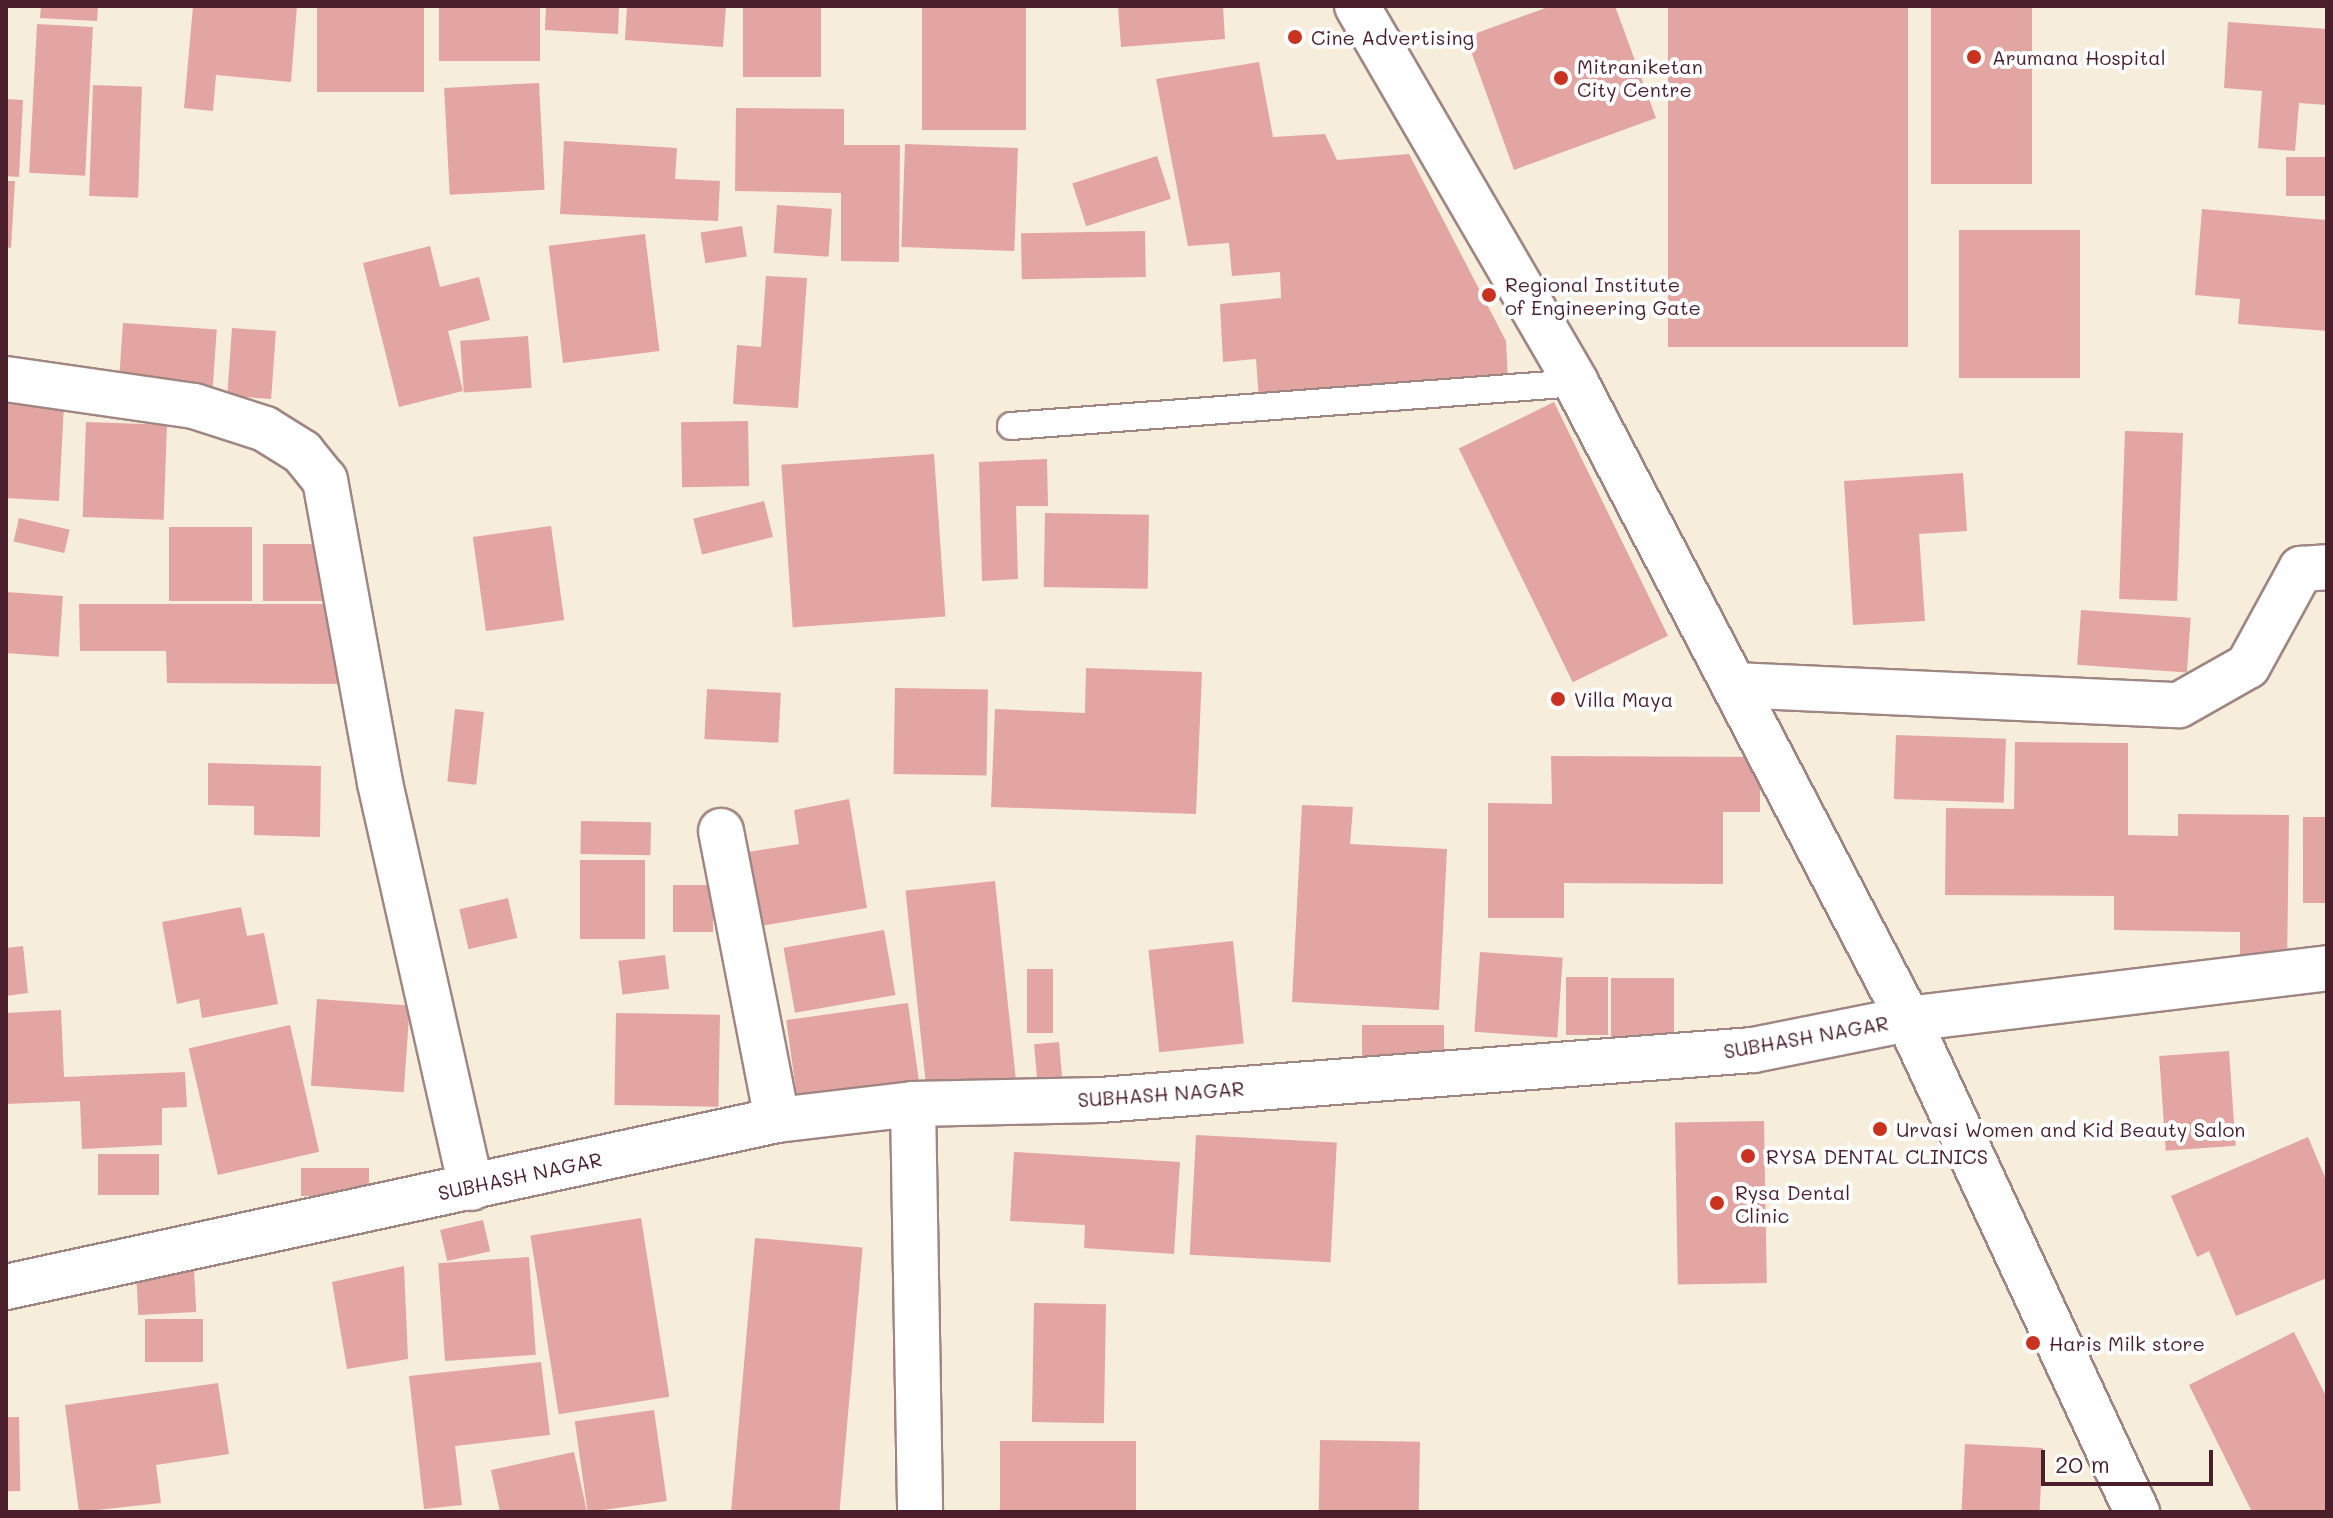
<!DOCTYPE html>
<style>
body{margin:0}
#map{position:relative;width:2333px;height:1518px;overflow:hidden;background:#f6eddb;font-family:Mali,sans-serif}
div>[style]{position:absolute}
.building>*{inset:0;background:#e3a5a2;transform-origin:0 0}
.roads{filter:drop-shadow(2px 0 #a08683) drop-shadow(-2px 0 #a08683) drop-shadow(0 2px #a08683) drop-shadow(0 -2px #a08683)}
.service>*{height:26px;margin:-13px;padding:0 13px;transform-origin:13px;border-radius:13px;background:#fff}
.minor>*{height:44px;margin:-22px;padding:0 22px;transform-origin:22px;border-radius:22px;background:#fff}
.secondary>*{height:44px;margin:-22px;padding:0 22px;transform-origin:22px;border-radius:22px;background:#fff}
.dots>*{width:22px;height:22px;translate:-50% -50%;box-sizing:border-box;border:4px solid #fff;border-radius:50%}
span{translate:-50% -50%;white-space:nowrap;text-align:center;line-height:1.15;-webkit-text-stroke:8px #fff;paint-order:stroke}
.poi-label{font-size:20px;color:#4a1f2b}
.left{translate:0 -50%;text-align:left}
.street-label{font-size:20px;color:#4a1f2b}
.frame{position:absolute;inset:0;border:8px solid #4a1f2b;pointer-events:none}
.scale{position:absolute;left:2041px;top:1450px;width:172px;height:36px;box-sizing:border-box;border:4px solid #4a1f2b;border-top:0;padding-left:10px;font-size:24px;line-height:28px;white-space:nowrap;color:#4a1f2b;-webkit-text-stroke:6px #fff;paint-order:stroke}
</style>
<div id="map">
<div class="building">
<div style="clip-path:polygon(41px 6px,98px 6px,97px 21px,40px 18px)"></div>
<div style="clip-path:polygon(193px 6px,297px 6px,291px 82px,216px 75px,213px 111px,184px 108px)"></div>
<div style="left:317px;top:6px;width:107px;height:86px"></div>
<div style="left:439px;top:6px;width:101px;height:55px"></div>
<div style="clip-path:polygon(546px 6px,619px 6px,618px 34px,545px 30px)"></div>
<div style="clip-path:polygon(627px 6px,726px 6px,723px 47px,625px 40px)"></div>
<div style="left:743px;top:6px;width:78px;height:71px"></div>
<div style="left:922px;top:6px;width:104px;height:124px"></div>
<div style="clip-path:polygon(1118px 6px,1223px 6px,1225px 39px,1121px 47px)"></div>
<div style="clip-path:polygon(1551px 6px,1615px 6px,1656px 118px,1514px 170px,1466px 37px)"></div>
<div style="left:1668px;top:6px;width:240px;height:341px"></div>
<div style="left:1931px;top:6px;width:101px;height:178px"></div>
<div style="clip-path:polygon(2228px 22px,2327px 29px,2327px 105px,2299px 103px,2295px 151px,2258px 148px,2262px 91px,2224px 88px)"></div>
<div style="left:37px;top:24px;width:56px;height:149px;rotate:3deg"></div>
<div style="clip-path:polygon(1259px 62px,1273px 137px,1325px 134px,1337px 160px,1409px 154px,1506px 341px,1508px 381px,1259px 400px,1256px 359px,1223px 362px,1220px 304px,1281px 298px,1280px 272px,1232px 276px,1229px 243px,1188px 246px,1156px 79px)"></div>
<div style="left:539px;top:83px;width:107px;height:95px;rotate:87deg"></div>
<div style="left:93px;top:85px;width:49px;height:111px;rotate:2deg"></div>
<div style="clip-path:polygon(6px 99px,23px 100px,19px 177px,6px 176px)"></div>
<div style="clip-path:polygon(736px 108px,844px 109px,844px 145px,900px 145px,899px 262px,841px 261px,841px 193px,735px 191px)"></div>
<div style="clip-path:polygon(564px 141px,677px 148px,675px 179px,720px 181px,718px 221px,560px 214px)"></div>
<div style="left:905px;top:144px;width:113px;height:103px;rotate:2deg"></div>
<div style="left:1157px;top:156px;width:45px;height:89px;rotate:72deg"></div>
<div style="left:2327px;top:157px;width:39px;height:41px;rotate:90deg"></div>
<div style="clip-path:polygon(6px 181px,15px 181px,11px 248px,6px 247px)"></div>
<div style="left:777px;top:205px;width:55px;height:48px;rotate:4deg"></div>
<div style="clip-path:polygon(2202px 209px,2327px 220px,2327px 331px,2238px 324px,2240px 299px,2195px 295px)"></div>
<div style="left:742px;top:226px;width:31px;height:42px;rotate:81deg"></div>
<div style="left:1959px;top:230px;width:121px;height:148px"></div>
<div style="left:1145px;top:231px;width:46px;height:124px;rotate:89deg"></div>
<div style="left:645px;top:234px;width:118px;height:97px;rotate:83deg"></div>
<div style="clip-path:polygon(430px 246px,440px 287px,479px 277px,490px 320px,448px 331px,463px 391px,399px 407px,363px 263px)"></div>
<div style="clip-path:polygon(766px 276px,807px 278px,798px 408px,733px 404px,737px 345px,761px 347px)"></div>
<div style="left:123px;top:323px;width:94px;height:61px;rotate:4deg"></div>
<div style="left:232px;top:328px;width:44px;height:68px;rotate:4deg"></div>
<div style="left:528px;top:336px;width:52px;height:68px;rotate:86deg"></div>
<div style="left:1554px;top:402px;width:260px;height:106px;rotate:64deg"></div>
<div style="left:6px;top:403px;width:58px;height:95px;rotate:3deg"></div>
<div style="left:748px;top:421px;width:65px;height:67px;rotate:89deg"></div>
<div style="left:86px;top:422px;width:81px;height:95px;rotate:2deg"></div>
<div style="left:2125px;top:431px;width:58px;height:168px;rotate:2deg"></div>
<div style="left:934px;top:454px;width:163px;height:153px;rotate:86deg"></div>
<div style="clip-path:polygon(1047px 459px,1048px 506px,1016px 506px,1018px 579px,982px 581px,979px 462px)"></div>
<div style="clip-path:polygon(1963px 473px,1967px 531px,1919px 534px,1925px 621px,1853px 625px,1844px 481px)"></div>
<div style="left:764px;top:501px;width:37px;height:73px;rotate:76deg"></div>
<div style="left:1045px;top:513px;width:104px;height:74px;rotate:1deg"></div>
<div style="left:19px;top:518px;width:52px;height:24px;rotate:13deg"></div>
<div style="left:551px;top:526px;width:95px;height:79px;rotate:82deg"></div>
<div style="left:169px;top:527px;width:83px;height:74px"></div>
<div style="left:263px;top:544px;width:76px;height:57px"></div>
<div style="left:6px;top:592px;width:57px;height:61px;rotate:4deg"></div>
<div style="clip-path:polygon(79px 604px,347px 604px,347px 684px,167px 683px,166px 651px,80px 651px)"></div>
<div style="left:2081px;top:610px;width:110px;height:55px;rotate:4deg"></div>
<div style="clip-path:polygon(1086px 668px,1202px 672px,1196px 814px,991px 807px,995px 709px,1085px 713px)"></div>
<div style="left:895px;top:688px;width:93px;height:86px;rotate:1deg"></div>
<div style="left:707px;top:689px;width:74px;height:50px;rotate:3deg"></div>
<div style="left:455px;top:709px;width:29px;height:73px;rotate:6deg"></div>
<div style="left:1896px;top:735px;width:110px;height:64px;rotate:2deg"></div>
<div style="clip-path:polygon(2015px 742px,2128px 743px,2128px 835px,2178px 836px,2178px 814px,2289px 815px,2287px 970px,2240px 970px,2240px 932px,2114px 930px,2114px 896px,1945px 895px,1946px 808px,2014px 809px)"></div>
<div style="clip-path:polygon(1551px 756px,1760px 757px,1760px 812px,1723px 812px,1723px 884px,1564px 883px,1564px 918px,1488px 918px,1488px 803px,1552px 804px)"></div>
<div style="clip-path:polygon(208px 763px,321px 766px,320px 837px,254px 835px,254px 806px,208px 805px)"></div>
<div style="clip-path:polygon(849px 799px,867px 908px,760px 926px,748px 852px,799px 844px,794px 810px)"></div>
<div style="clip-path:polygon(1302px 805px,1353px 807px,1350px 844px,1447px 849px,1439px 1010px,1292px 1002px)"></div>
<div style="left:2303px;top:817px;width:24px;height:86px"></div>
<div style="left:581px;top:821px;width:70px;height:33px;rotate:1deg"></div>
<div style="left:580px;top:860px;width:65px;height:79px"></div>
<div style="left:995px;top:881px;width:209px;height:90px;rotate:84deg"></div>
<div style="left:713px;top:885px;width:47px;height:40px;rotate:90deg"></div>
<div style="left:508px;top:898px;width:41px;height:50px;rotate:77deg"></div>
<div style="clip-path:polygon(241px 907px,247px 936px,264px 933px,278px 1004px,202px 1018px,199px 999px,177px 1004px,162px 922px)"></div>
<div style="left:884px;top:930px;width:66px;height:102px;rotate:80deg"></div>
<div style="left:1233px;top:941px;width:103px;height:85px;rotate:84deg"></div>
<div style="clip-path:polygon(23px 946px,28px 993px,6px 996px,6px 948px)"></div>
<div style="left:1480px;top:952px;width:83px;height:80px;rotate:4deg"></div>
<div style="left:665px;top:955px;width:34px;height:47px;rotate:83deg"></div>
<div style="left:1027px;top:969px;width:26px;height:64px"></div>
<div style="left:1566px;top:977px;width:42px;height:58px"></div>
<div style="left:1611px;top:978px;width:63px;height:66px"></div>
<div style="left:317px;top:999px;width:93px;height:87px;rotate:4deg"></div>
<div style="left:908px;top:1003px;width:81px;height:123px;rotate:82deg"></div>
<div style="clip-path:polygon(61px 1010px,64px 1077px,185px 1072px,187px 1107px,162px 1108px,162px 1145px,82px 1149px,80px 1101px,6px 1104px,6px 1013px)"></div>
<div style="left:616px;top:1013px;width:104px;height:92px;rotate:1deg"></div>
<div style="left:290px;top:1025px;width:130px;height:104px;rotate:77deg"></div>
<div style="left:1362px;top:1025px;width:82px;height:35px"></div>
<div style="left:1059px;top:1042px;width:42px;height:25px;rotate:85deg"></div>
<div style="left:2229px;top:1051px;width:95px;height:70px;rotate:86deg"></div>
<div style="left:1764px;top:1121px;width:162px;height:89px;rotate:89deg"></div>
<div style="left:1196px;top:1135px;width:141px;height:120px;rotate:3deg"></div>
<div style="clip-path:polygon(2308px 1137px,2327px 1182px,2327px 1278px,2236px 1316px,2209px 1251px,2197px 1257px,2171px 1196px)"></div>
<div style="clip-path:polygon(1014px 1152px,1180px 1162px,1174px 1254px,1084px 1248px,1085px 1225px,1010px 1221px)"></div>
<div style="left:98px;top:1154px;width:61px;height:41px"></div>
<div style="left:301px;top:1168px;width:68px;height:28px"></div>
<div style="left:641px;top:1218px;width:181px;height:112px;rotate:81deg"></div>
<div style="left:483px;top:1220px;width:32px;height:44px;rotate:77deg"></div>
<div style="left:755px;top:1238px;width:108px;height:274px;rotate:5deg"></div>
<div style="left:529px;top:1257px;width:98px;height:91px;rotate:86deg"></div>
<div style="clip-path:polygon(404px 1266px,408px 1359px,347px 1369px,332px 1282px)"></div>
<div style="left:194px;top:1269px;width:43px;height:58px;rotate:87deg"></div>
<div style="left:1034px;top:1303px;width:72px;height:119px;rotate:1deg"></div>
<div style="left:203px;top:1319px;width:43px;height:58px;rotate:90deg"></div>
<div style="clip-path:polygon(2294px 1332px,2327px 1398px,2327px 1512px,2252px 1512px,2189px 1385px)"></div>
<div style="clip-path:polygon(541px 1362px,550px 1435px,455px 1446px,462px 1505px,424px 1509px,409px 1376px)"></div>
<div style="clip-path:polygon(218px 1383px,229px 1454px,156px 1465px,161px 1503px,79px 1512px,65px 1405px)"></div>
<div style="left:654px;top:1410px;width:92px;height:80px;rotate:82deg"></div>
<div style="left:19px;top:1417px;width:74px;height:13px;rotate:89deg"></div>
<div style="left:1320px;top:1440px;width:100px;height:72px;rotate:1deg"></div>
<div style="left:1000px;top:1441px;width:136px;height:71px"></div>
<div style="left:1965px;top:1444px;width:78px;height:68px;rotate:3deg"></div>
<div style="clip-path:polygon(574px 1452px,587px 1512px,500px 1512px,491px 1470px)"></div>
</div>
<div class="roads">
<div class="service">
<div style="left:1011px;top:426px;width:567px;rotate:-4.35deg"></div>
</div>
<div class="minor">
<div style="left:6px;top:379px;width:190px;rotate:8.2deg"></div>
<div style="left:194px;top:406px;width:75px;rotate:17.9deg"></div>
<div style="left:265px;top:429px;width:44px;rotate:31.9deg"></div>
<div style="left:302px;top:452px;width:36px;rotate:51deg"></div>
<div style="left:325px;top:480px;width:308px;rotate:79.7deg"></div>
<div style="left:380px;top:783px;width:415px;rotate:77.3deg"></div>
<div style="left:1734px;top:685px;width:445px;rotate:2.6deg"></div>
<div style="left:2179px;top:705px;width:79px;rotate:-29.5deg"></div>
<div style="left:2248px;top:666px;width:111px;rotate:-61.3deg"></div>
<div style="left:2301px;top:569px;width:26px;rotate:-4deg"></div>
<div style="left:721px;top:831px;width:294px;rotate:79deg"></div>
<div style="left:913px;top:1104px;width:408px;rotate:89deg"></div>
<div style="left:6px;top:1287px;width:789px;rotate:-12.22deg"></div>
<div style="left:777px;top:1120px;width:137px;rotate:-6.7deg"></div>
<div style="left:913px;top:1104px;width:187px;rotate:-1.2deg"></div>
<div style="left:1100px;top:1100px;width:655px;rotate:-4.38deg"></div>
<div style="left:1753px;top:1050px;width:158px;rotate:-11.3deg"></div>
<div style="left:1908px;top:1019px;width:422px;rotate:-6.9deg"></div>
</div>
<div class="secondary">
<div style="left:1357px;top:6px;width:436px;rotate:59.8deg"></div>
<div style="left:1576px;top:383px;width:717px;rotate:62.43deg"></div>
<div style="left:1908px;top:1019px;width:544px;rotate:65.08deg"></div>
</div>
</div>
<div class="dots">
<div style="left:1295px;top:37px;background:#c8321e"></div>
<div style="left:1974px;top:57px;background:#c8321e"></div>
<div style="left:1561px;top:78px;background:#c8321e"></div>
<div style="left:1489px;top:295px;background:#c8321e"></div>
<div style="left:1558px;top:699px;background:#c8321e"></div>
<div style="left:1880px;top:1129px;background:#c8321e"></div>
<div style="left:1748px;top:1156px;background:#c8321e"></div>
<div style="left:1717px;top:1203px;background:#c8321e"></div>
<div style="left:2033px;top:1343px;background:#c8321e"></div>
</div>
<div class="poi-label">
<span class="left" style="left:1311px;top:37px">Cine Advertising</span>
<span class="left" style="left:1992px;top:57px">Arumana Hospital</span>
<span class="left" style="left:1577px;top:78px">Mitraniketan<br>City Centre</span>
<span class="left" style="left:1505px;top:296px">Regional Institute<br>of Engineering Gate</span>
<span class="left" style="left:1574px;top:699px">Villa Maya</span>
<span class="left" style="left:1896px;top:1129px">Urvasi Women and Kid Beauty Salon</span>
<span class="left" style="left:1766px;top:1156px">RYSA DENTAL CLINICS</span>
<span class="left" style="left:1735px;top:1204px">Rysa Dental<br>Clinic</span>
<span class="left" style="left:2049px;top:1343px">Haris Milk store</span>
</div>
<div class="street-label">
<span style="left:1806px;top:1037px;rotate:-10deg">SUBHASH NAGAR</span>
<span style="left:1161px;top:1094px;rotate:-4deg">SUBHASH NAGAR</span>
<span style="left:520px;top:1176px;rotate:-12deg">SUBHASH NAGAR</span>
</div>
<div class="frame"></div>
<div class="scale">20 m</div>
</div>
